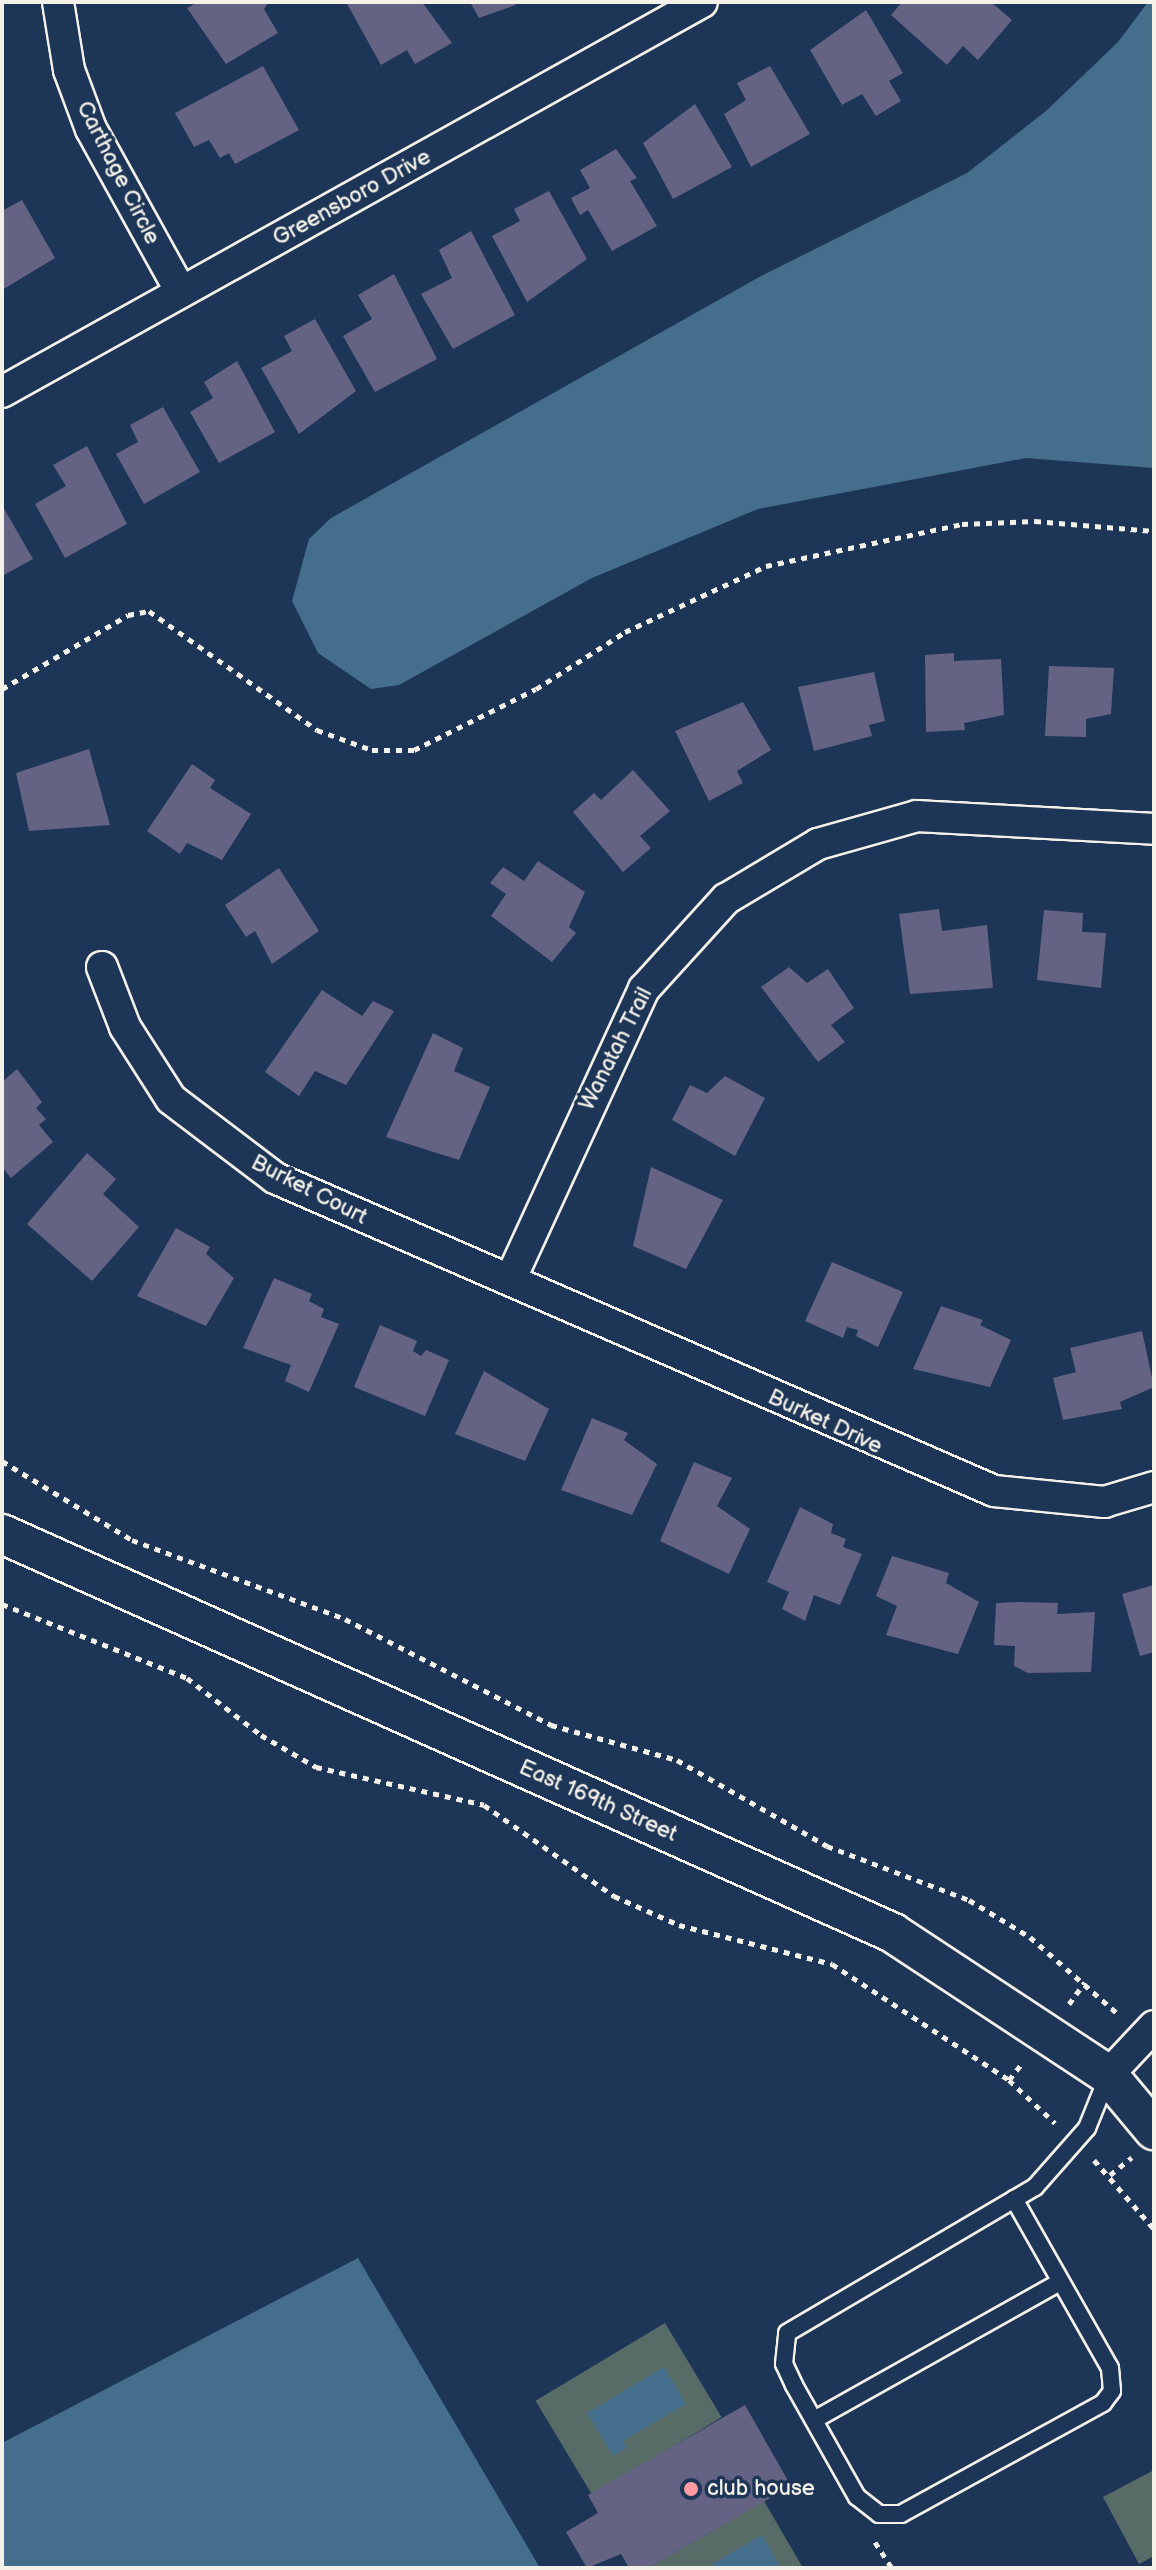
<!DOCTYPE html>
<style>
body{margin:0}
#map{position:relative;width:1156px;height:2570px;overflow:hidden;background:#1d3557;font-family:"Balsamiq Sans",sans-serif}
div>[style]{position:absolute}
.green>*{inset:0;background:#586c67;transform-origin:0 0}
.water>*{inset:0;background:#456e8d}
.building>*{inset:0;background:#656384}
.path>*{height:5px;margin-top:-2.5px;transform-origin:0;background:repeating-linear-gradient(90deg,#f4f1e8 0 6px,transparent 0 12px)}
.roads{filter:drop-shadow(2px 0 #f4f1e8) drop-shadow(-2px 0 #f4f1e8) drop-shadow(0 2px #f4f1e8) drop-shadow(0 -2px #f4f1e8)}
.service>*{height:16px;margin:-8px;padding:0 8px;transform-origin:8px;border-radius:8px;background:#1d3557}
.minor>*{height:30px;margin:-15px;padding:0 15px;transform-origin:15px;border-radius:15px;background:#1d3557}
.tertiary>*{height:38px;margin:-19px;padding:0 19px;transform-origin:19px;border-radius:19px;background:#1d3557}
.dots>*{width:22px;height:22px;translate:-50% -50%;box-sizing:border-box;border:4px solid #1d3557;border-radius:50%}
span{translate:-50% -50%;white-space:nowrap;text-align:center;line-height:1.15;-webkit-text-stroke:7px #1d3557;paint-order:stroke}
.street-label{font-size:22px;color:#f4f1e8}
.poi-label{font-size:22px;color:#f4f1e8}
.left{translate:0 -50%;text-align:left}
.frame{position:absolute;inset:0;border:4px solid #f4f1e8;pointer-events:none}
</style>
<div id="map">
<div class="green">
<div style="left:665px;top:2323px;width:110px;height:151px;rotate:59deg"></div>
<div style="clip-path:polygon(1154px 2470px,1154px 2556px,1139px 2564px,1103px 2497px)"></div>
<div style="clip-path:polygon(764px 2501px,803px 2568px,648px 2568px)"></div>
</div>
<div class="water">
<div style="clip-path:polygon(1148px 2px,1154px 2px,1154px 468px,1026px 458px,758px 509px,592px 578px,399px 685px,371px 689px,318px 653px,292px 601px,309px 539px,331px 518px,761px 276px,967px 173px,1046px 111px,1118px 42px)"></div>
<div style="clip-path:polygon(358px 2258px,540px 2568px,2px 2568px,2px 2443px)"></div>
<div style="clip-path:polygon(664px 2367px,686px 2404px,623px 2441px,626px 2448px,613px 2456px,587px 2413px)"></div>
<div style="clip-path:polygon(762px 2535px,781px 2568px,712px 2568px,711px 2565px)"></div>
</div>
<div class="building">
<div style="clip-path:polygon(198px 2px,269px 2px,264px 9px,278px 33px,226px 64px,187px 8px)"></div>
<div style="clip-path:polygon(346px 2px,422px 2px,452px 43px,415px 64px,407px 50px,381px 65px)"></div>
<div style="clip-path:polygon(470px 2px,514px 2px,516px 5px,479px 18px)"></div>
<div style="clip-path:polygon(902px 2px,991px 2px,1012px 20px,978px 60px,963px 46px,947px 65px,891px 15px)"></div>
<div style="clip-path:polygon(866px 10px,903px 73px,889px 81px,901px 101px,876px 116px,862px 94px,842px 105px,810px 50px)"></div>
<div style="clip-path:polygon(263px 66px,299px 130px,235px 164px,229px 153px,220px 158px,209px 140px,194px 147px,175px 113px)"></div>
<div style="clip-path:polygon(770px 66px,810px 134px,751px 167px,724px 114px,746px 100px,737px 83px)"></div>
<div style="clip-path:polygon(695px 104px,732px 167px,673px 199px,643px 143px)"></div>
<div style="clip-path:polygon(616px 149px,637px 178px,630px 181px,657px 226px,612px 251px,588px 210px,580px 215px,571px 198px,590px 188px,580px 170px)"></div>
<div style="clip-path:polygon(549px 191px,587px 259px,527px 302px,492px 236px,520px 221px,514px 209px)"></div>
<div style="clip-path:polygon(22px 200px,55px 258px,2px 290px,2px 211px)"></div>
<div style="clip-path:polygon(471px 231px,515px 315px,453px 349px,421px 294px,452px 278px,439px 250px)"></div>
<div style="clip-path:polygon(394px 274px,437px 359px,375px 392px,343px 336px,372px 319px,358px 295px)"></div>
<div style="clip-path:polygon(315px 319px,356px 391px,299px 434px,261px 368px,292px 351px,284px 336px)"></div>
<div style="clip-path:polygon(237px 361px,275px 432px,219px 463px,190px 412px,213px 398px,204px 382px)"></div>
<div style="clip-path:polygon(163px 407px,200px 472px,144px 504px,116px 454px,138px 442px,130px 425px)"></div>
<div style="clip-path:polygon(87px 446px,127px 524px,65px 558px,35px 504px,66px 486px,53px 465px)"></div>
<div style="clip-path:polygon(2px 505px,33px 559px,2px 576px)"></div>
<div style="clip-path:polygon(954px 653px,954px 661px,1001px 659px,1004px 715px,964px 723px,965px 730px,926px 732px,925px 655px)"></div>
<div style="clip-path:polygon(1049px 666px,1114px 668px,1111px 714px,1086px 719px,1086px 737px,1045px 736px)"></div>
<div style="clip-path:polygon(874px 672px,885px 721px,869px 725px,872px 736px,814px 751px,798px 687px)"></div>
<div style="clip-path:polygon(743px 702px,771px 750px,737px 771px,743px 783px,709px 801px,675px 731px)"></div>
<div style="clip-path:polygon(89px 749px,110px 825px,29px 831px,16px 773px)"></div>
<div style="clip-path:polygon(192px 764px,215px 780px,210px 788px,251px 814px,222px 860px,187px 843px,180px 854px,147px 831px)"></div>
<div style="clip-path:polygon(633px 770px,670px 811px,640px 836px,651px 848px,623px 872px,573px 812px,594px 793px,601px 800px)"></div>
<div style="clip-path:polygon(538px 861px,585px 892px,569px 927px,576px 933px,552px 962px,491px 916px,506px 894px,490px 883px,503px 867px,524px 881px)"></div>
<div style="clip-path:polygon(279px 868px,319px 931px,272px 964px,255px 931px,246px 937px,225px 905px)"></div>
<div style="clip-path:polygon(939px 909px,942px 931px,987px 925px,993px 988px,910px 994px,899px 914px)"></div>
<div style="clip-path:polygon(1044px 910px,1083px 913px,1082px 932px,1106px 933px,1101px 988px,1037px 980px)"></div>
<div style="clip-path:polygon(789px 967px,807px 983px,828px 969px,854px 1008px,831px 1025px,845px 1042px,818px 1062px,761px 987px)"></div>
<div style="clip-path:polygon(322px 990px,362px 1016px,373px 1001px,394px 1011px,346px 1085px,315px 1071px,299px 1096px,265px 1072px)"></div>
<div style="clip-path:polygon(433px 1033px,463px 1048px,454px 1071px,490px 1087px,459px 1160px,386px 1137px)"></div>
<div style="clip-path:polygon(17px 1069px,42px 1102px,36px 1108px,46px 1119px,39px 1125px,53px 1142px,11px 1178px,2px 1167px,2px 1082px)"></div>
<div style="clip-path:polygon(725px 1076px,765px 1098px,735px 1156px,672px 1120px,690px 1085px,707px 1093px)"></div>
<div style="clip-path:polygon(87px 1153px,116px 1179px,103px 1194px,139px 1227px,92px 1281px,27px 1224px)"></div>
<div style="clip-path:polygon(651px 1167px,723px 1200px,686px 1269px,633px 1246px)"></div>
<div style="clip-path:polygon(176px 1228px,210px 1247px,206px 1254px,234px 1278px,206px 1326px,137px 1296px)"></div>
<div style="clip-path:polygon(832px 1262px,903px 1292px,878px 1347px,856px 1336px,858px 1330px,847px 1327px,843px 1338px,805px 1321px)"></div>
<div style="clip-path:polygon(274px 1278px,312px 1294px,309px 1301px,324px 1309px,321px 1317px,339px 1324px,309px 1392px,285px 1381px,291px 1365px,243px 1348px)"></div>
<div style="clip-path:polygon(941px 1306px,983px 1320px,980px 1325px,1011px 1340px,990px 1387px,913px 1369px)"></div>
<div style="clip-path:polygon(380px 1325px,417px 1341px,413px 1351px,421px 1356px,426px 1350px,449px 1360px,425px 1416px,354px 1387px)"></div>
<div style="clip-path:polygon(1142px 1331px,1154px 1387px,1120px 1402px,1122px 1409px,1063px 1420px,1053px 1378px,1076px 1372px,1070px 1348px)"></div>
<div style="clip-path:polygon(484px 1371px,549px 1409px,525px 1461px,455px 1434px)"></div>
<div style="clip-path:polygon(592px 1418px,628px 1433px,624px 1440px,657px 1464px,632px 1515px,561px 1490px)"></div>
<div style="clip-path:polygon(694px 1462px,732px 1478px,717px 1506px,750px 1529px,729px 1574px,660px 1541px)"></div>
<div style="clip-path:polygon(800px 1507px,833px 1524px,831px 1533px,846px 1539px,843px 1547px,862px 1554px,840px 1605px,814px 1595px,805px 1621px,782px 1609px,789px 1592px,767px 1582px)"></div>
<div style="clip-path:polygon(892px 1556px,949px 1573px,946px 1583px,979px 1602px,958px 1654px,886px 1635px,897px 1606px,876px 1596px)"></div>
<div style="clip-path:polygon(1154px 1585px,1154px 1652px,1140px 1656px,1122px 1594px)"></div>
<div style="clip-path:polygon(1017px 1602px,1058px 1603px,1057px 1614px,1095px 1612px,1091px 1672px,1028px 1673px,1014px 1666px,1015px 1646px,994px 1645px,996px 1603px)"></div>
<div style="clip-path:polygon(745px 2405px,791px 2486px,648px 2568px,629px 2568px,621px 2554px,587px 2568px,566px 2532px,598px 2513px,588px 2495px)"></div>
</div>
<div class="path">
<div style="left:2px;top:689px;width:146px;rotate:-30.4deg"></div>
<div style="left:128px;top:615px;width:21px;rotate:-11deg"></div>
<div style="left:149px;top:611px;width:206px;rotate:35.3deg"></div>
<div style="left:317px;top:730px;width:59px;rotate:20deg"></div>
<div style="left:372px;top:750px;width:42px"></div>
<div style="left:414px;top:750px;width:136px;rotate:-26.6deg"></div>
<div style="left:536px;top:689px;width:106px;rotate:-32.6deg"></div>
<div style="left:625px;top:632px;width:156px;rotate:-25.1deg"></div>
<div style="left:766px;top:566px;width:200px;rotate:-12.1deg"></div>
<div style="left:962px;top:524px;width:73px;rotate:-2.4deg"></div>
<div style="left:1035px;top:521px;width:119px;rotate:4.8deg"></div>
<div style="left:2px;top:1461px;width:152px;rotate:31.3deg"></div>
<div style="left:132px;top:1540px;width:227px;rotate:20.3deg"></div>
<div style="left:345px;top:1619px;width:232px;rotate:27.2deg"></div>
<div style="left:551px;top:1725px;width:131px;rotate:15.5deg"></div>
<div style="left:677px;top:1760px;width:173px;rotate:29.8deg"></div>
<div style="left:827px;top:1846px;width:152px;rotate:20.8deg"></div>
<div style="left:969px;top:1900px;width:71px;rotate:31.2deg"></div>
<div style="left:1030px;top:1937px;width:118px;rotate:41.2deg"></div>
<div style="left:2px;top:1604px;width:199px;rotate:21.8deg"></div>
<div style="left:187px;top:1678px;width:93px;rotate:37.6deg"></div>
<div style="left:261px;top:1735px;width:64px;rotate:30.2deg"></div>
<div style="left:316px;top:1767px;width:172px;rotate:12.7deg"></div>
<div style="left:484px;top:1805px;width:159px;rotate:35deg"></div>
<div style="left:614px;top:1896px;width:71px;rotate:24deg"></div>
<div style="left:679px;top:1925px;width:158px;rotate:14.3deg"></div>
<div style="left:832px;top:1964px;width:212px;rotate:33.2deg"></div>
<div style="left:1009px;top:2080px;width:63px;rotate:43.1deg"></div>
<div style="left:1069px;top:2004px;width:27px;rotate:-54deg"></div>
<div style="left:1009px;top:2080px;width:23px;rotate:-52deg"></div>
<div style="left:1094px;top:2160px;width:91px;rotate:49deg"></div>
<div style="left:1110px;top:2175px;width:28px;rotate:-39deg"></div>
<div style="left:875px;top:2542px;width:31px;rotate:57deg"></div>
</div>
<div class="roads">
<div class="service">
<div style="left:1014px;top:2199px;width:194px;rotate:60.4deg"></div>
<div style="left:1110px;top:2368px;width:23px;rotate:85deg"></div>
<div style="left:1112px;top:2391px;width:15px;rotate:127deg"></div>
<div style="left:1103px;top:2403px;width:230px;rotate:151.2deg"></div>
<div style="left:901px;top:2514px;width:22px;rotate:180deg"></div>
<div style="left:879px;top:2514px;width:28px;rotate:-142deg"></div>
<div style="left:857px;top:2497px;width:129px;rotate:-119.4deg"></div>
<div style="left:794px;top:2385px;width:23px;rotate:-115deg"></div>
<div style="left:784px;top:2364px;width:31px;rotate:-84deg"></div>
<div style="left:787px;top:2333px;width:288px;rotate:-30.5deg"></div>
<div style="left:1035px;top:2187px;width:79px;rotate:-48.6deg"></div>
<div style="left:1087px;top:2128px;width:56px;rotate:-68deg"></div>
<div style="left:814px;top:2420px;width:282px;rotate:-29.3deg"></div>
</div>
<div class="minor">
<div style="left:58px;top:2px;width:69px;rotate:80.8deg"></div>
<div style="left:69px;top:70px;width:63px;rotate:69.6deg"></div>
<div style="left:91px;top:129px;width:186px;rotate:61.1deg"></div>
<div style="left:2px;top:392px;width:801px;rotate:-29.12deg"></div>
<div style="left:102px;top:967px;width:64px;rotate:69deg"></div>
<div style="left:125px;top:1027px;width:85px;rotate:57.4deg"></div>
<div style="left:171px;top:1099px;width:131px;rotate:37.2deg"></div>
<div style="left:275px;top:1178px;width:784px;rotate:23.52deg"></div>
<div style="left:994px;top:1491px;width:111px;rotate:5.7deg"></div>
<div style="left:1104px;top:1502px;width:52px;rotate:-16.7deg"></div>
<div style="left:511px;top:1278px;width:318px;rotate:-65.3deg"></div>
<div style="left:644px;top:989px;width:122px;rotate:-47.7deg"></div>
<div style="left:726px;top:899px;width:107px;rotate:-30.9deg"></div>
<div style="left:818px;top:844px;width:103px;rotate:-15.8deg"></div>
<div style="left:917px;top:816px;width:237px;rotate:3.1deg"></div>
<div style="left:1108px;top:2075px;width:67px;rotate:-46.8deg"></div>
</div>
<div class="tertiary">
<div style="left:2px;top:1534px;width:976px;rotate:24.12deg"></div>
<div style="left:893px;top:1933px;width:258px;rotate:33.4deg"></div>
<div style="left:1108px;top:2075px;width:72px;rotate:50.1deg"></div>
</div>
</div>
<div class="dots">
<div style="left:691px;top:2489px;background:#ff9aa2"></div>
</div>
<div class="street-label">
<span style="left:118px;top:173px;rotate:63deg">Carthage Circle</span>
<span style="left:352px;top:198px;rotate:-29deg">Greensboro Drive</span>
<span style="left:616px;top:1049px;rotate:-63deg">Wanatah Trail</span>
<span style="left:309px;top:1190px;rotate:27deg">Burket Court</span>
<span style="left:825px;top:1422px;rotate:25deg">Burket Drive</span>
<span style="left:598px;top:1801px;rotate:24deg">East 169th Street</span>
</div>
<div class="poi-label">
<span class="left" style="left:707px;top:2489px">club house</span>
</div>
<div class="frame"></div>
</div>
